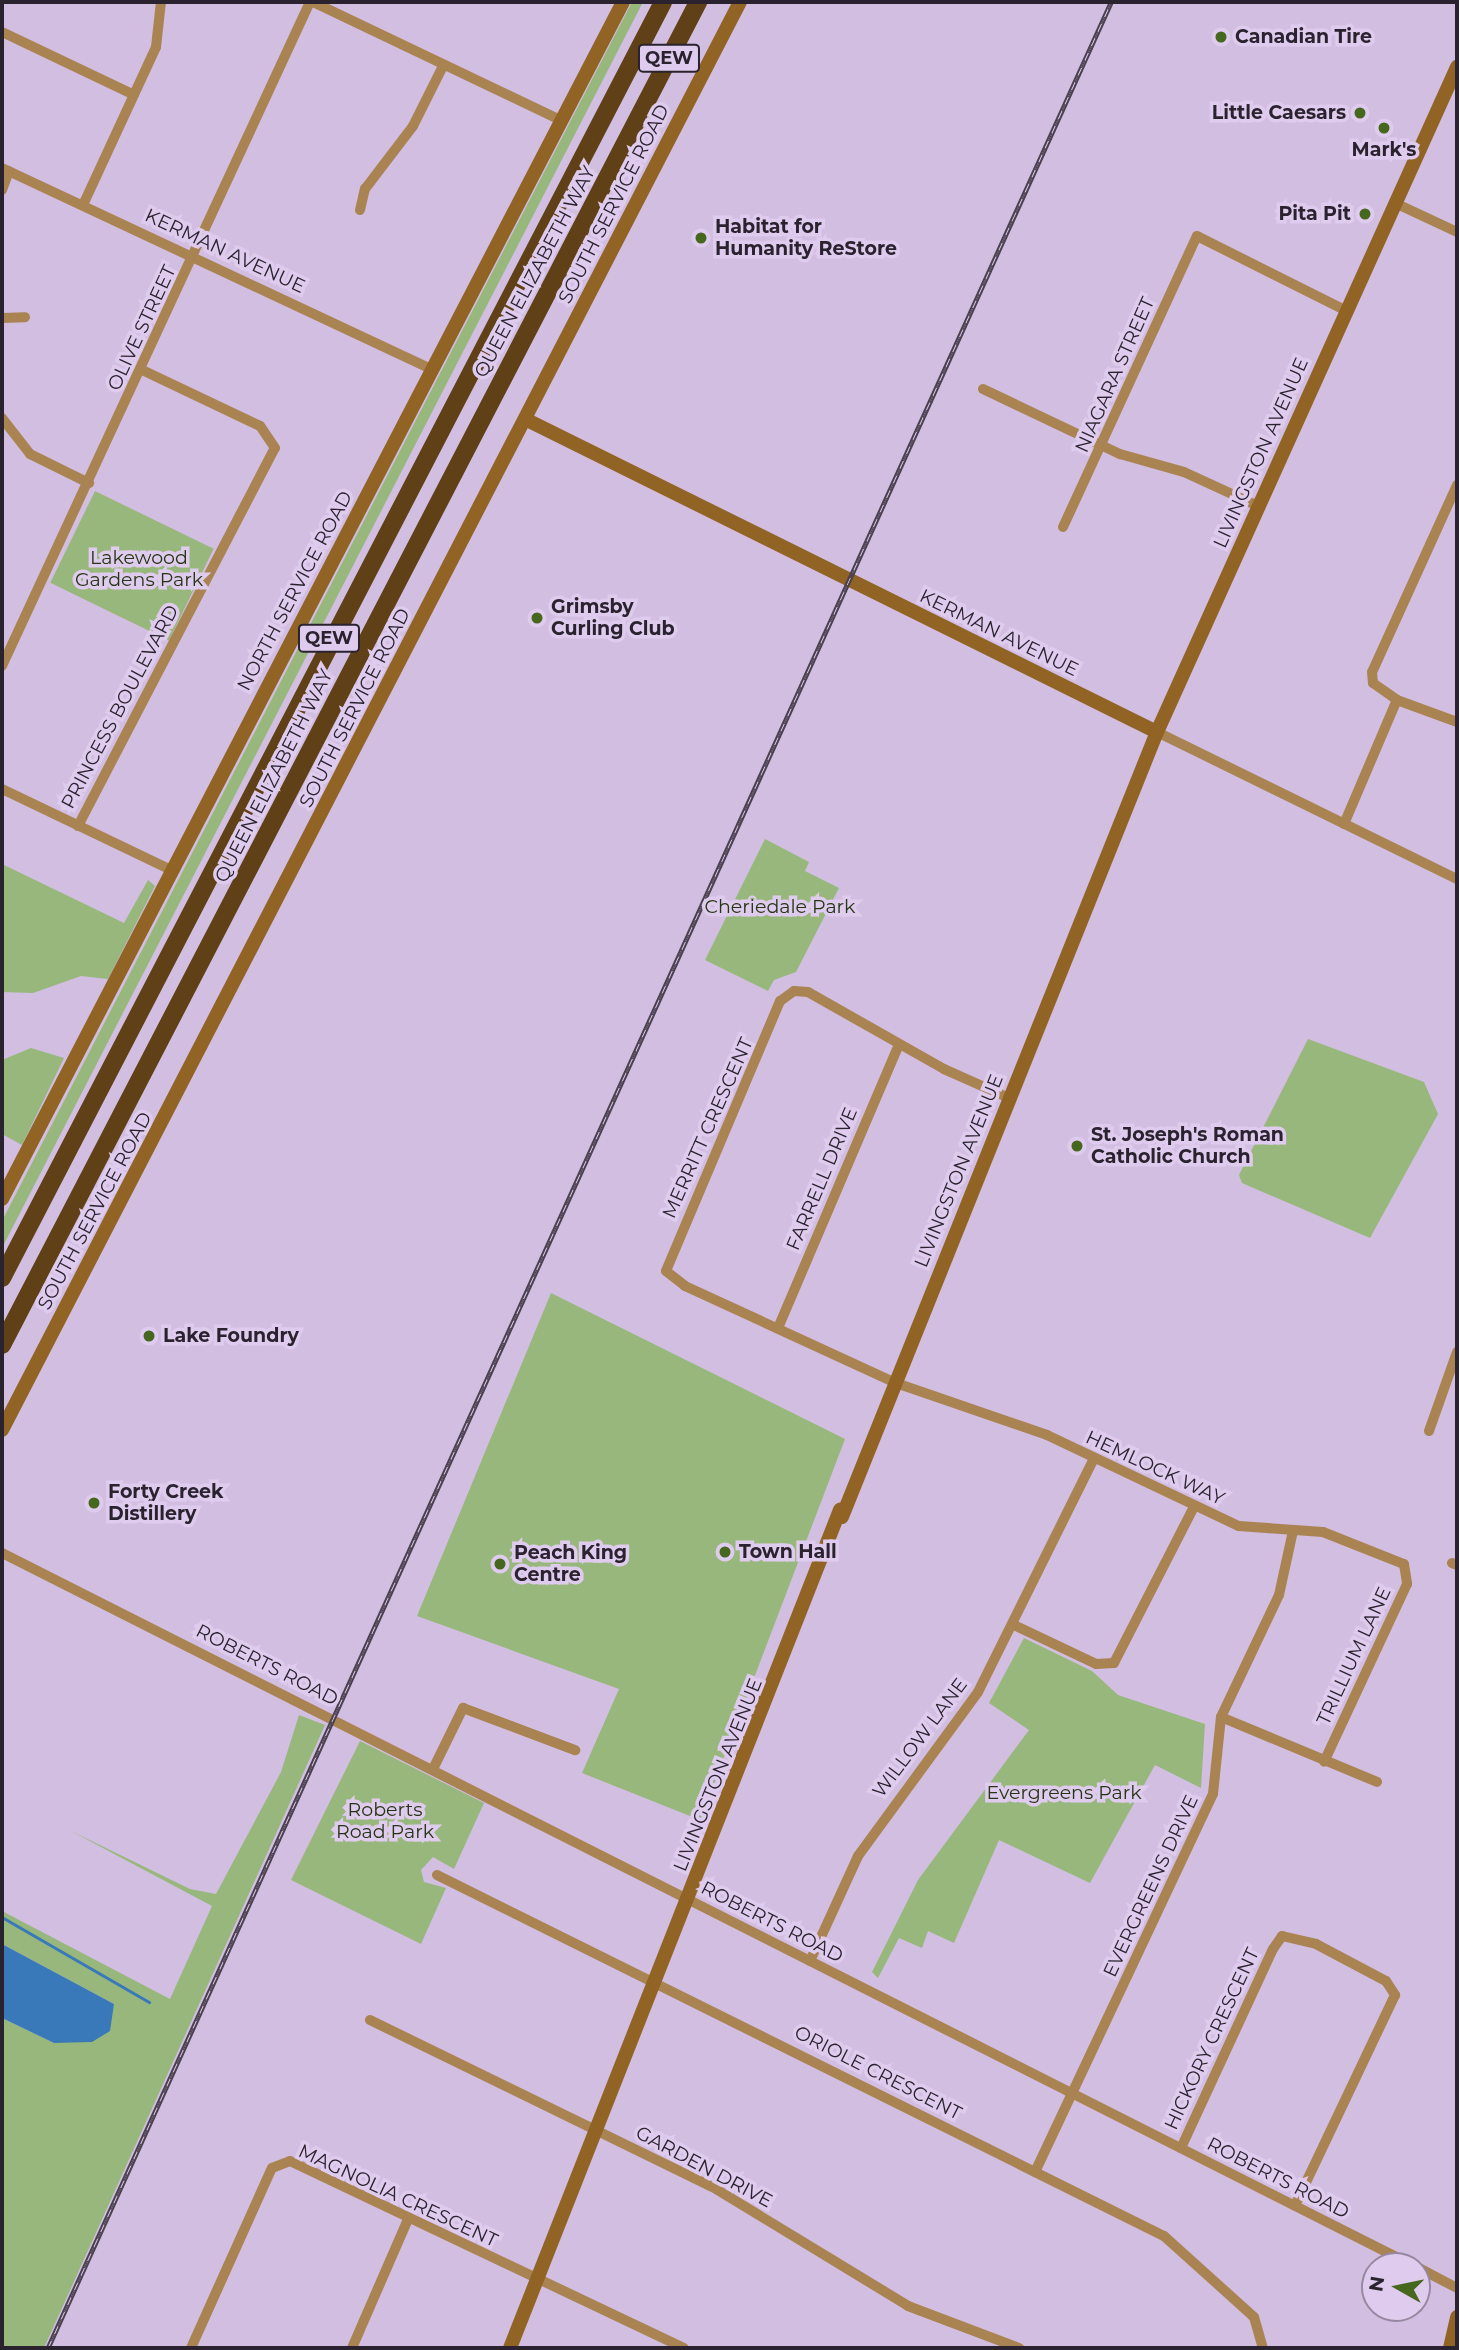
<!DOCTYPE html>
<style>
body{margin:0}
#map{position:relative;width:1459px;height:2350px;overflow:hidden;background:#d2bee0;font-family:Montserrat,sans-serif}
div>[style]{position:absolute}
.green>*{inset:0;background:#98b77c;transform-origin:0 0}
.water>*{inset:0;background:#3979b9}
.stream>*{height:2.5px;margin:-1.25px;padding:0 1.25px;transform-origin:1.25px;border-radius:1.25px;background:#3979b9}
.street>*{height:10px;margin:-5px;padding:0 5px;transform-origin:5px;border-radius:5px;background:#aa8353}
.secondary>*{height:14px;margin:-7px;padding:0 7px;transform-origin:7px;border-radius:7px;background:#916325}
.highway>*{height:18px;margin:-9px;padding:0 9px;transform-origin:9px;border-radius:9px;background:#604016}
.rail>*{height:5px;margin-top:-2.5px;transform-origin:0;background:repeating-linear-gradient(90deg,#dfcbed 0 8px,#4a4050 0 16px);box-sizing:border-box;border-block:2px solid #4a4050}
.dots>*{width:19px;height:19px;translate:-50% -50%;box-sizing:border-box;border:4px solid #dfcbed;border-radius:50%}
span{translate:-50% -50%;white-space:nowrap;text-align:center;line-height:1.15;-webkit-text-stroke:7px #dfcbed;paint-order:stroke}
.shield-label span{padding:2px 5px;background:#dfcbed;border:2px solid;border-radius:5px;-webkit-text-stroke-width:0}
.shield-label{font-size:18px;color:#2a232f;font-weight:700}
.poi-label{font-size:19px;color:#2a232f;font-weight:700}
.left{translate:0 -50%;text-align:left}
.right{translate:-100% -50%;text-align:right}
.street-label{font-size:19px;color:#2a232f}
.park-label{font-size:19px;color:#263614}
.frame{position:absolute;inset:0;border:4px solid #2a232f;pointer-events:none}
.north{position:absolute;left:1361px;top:2252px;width:70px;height:70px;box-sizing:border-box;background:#dfcbed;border:2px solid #9788a1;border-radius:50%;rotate:279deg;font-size:19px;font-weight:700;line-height:28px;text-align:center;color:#2a232f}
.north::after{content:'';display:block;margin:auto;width:24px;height:32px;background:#46671e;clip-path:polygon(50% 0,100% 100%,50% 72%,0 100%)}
</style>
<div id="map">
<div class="green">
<div style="clip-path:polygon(632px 2px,643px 2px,2px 1248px,2px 1221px)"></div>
<div style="left:95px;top:491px;width:132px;height:102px;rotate:26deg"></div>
<div style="clip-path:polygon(765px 839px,809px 862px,805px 871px,839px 888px,796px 972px,774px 980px,768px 991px,705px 960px)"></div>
<div style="clip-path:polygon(2px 864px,124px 923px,148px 880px,155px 886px,108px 979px,81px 976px,33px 993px,2px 992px)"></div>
<div style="clip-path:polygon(1308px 1039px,1424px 1082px,1438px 1114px,1370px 1238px,1242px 1183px,1239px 1175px)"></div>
<div style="clip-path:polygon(31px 1048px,64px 1058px,22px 1145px,2px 1134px,2px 1060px)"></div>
<div style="clip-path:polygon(551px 1293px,845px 1439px,700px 1820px,582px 1773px,619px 1689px,417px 1616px)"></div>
<div style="clip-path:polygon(1024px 1638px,1092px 1671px,1118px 1695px,1205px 1724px,1201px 1788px,1155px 1765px,1090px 1883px,999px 1840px,954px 1943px,928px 1931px,922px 1948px,899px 1938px,878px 1978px,872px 1972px,918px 1880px,1029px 1730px,989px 1703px)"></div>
<div style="clip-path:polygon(299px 1715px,325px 1725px,44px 2348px,2px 2348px,2px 2018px,54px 2043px,114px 2004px,2px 1944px,2px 1911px,170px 1999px,212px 1906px,71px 1831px,190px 1889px,216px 1894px,281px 1772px)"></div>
<div style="clip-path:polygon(360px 1741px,484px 1803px,454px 1869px,433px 1857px,421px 1870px,424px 1882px,446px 1888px,421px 1944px,291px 1880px)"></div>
</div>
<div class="water">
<div style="clip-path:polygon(2px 1944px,114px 2004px,110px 2031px,92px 2042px,54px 2043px,2px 2018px)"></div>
</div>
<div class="stream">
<div style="left:2px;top:1917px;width:170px;rotate:30deg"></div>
</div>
<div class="street">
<div style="left:313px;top:2px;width:274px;rotate:25.5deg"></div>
<div style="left:2px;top:32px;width:146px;rotate:25.5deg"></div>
<div style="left:2px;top:168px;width:475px;rotate:25.1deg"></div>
<div style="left:2px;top:190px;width:20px;rotate:-70deg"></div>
<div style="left:1395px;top:203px;width:68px;rotate:25.1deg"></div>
<div style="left:83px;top:205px;width:174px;rotate:-65.2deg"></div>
<div style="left:156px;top:47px;width:45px;rotate:-83.7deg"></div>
<div style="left:360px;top:210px;width:22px;rotate:-77deg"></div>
<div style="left:365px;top:189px;width:79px;rotate:-52.7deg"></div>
<div style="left:413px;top:126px;width:67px;rotate:-63.4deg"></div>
<div style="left:2px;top:318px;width:23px;rotate:-2deg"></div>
<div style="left:983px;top:389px;width:152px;rotate:25.4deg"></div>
<div style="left:1120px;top:454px;width:66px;rotate:15.7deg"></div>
<div style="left:1184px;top:472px;width:81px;rotate:24.7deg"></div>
<div style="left:2px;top:418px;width:46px;rotate:52.1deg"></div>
<div style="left:30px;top:454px;width:66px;rotate:26.2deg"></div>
<div style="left:1457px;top:485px;width:205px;rotate:114.4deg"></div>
<div style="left:1372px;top:672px;width:11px;rotate:85deg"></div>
<div style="left:1373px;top:683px;width:29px;rotate:35deg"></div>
<div style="left:1397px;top:700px;width:64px;rotate:20.1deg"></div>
<div style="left:1063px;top:527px;width:320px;rotate:-65.3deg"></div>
<div style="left:1197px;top:236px;width:168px;rotate:26.6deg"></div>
<div style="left:2px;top:666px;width:732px;rotate:-65.12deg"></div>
<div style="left:1157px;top:732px;width:334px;rotate:26.1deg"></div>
<div style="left:2px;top:789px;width:187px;rotate:25.6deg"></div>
<div style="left:1344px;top:824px;width:135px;rotate:-66.9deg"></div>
<div style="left:78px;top:826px;width:426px;rotate:-62.5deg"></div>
<div style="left:275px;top:448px;width:27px;rotate:-124deg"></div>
<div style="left:260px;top:426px;width:131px;rotate:-154.6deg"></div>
<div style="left:1009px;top:1098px;width:71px;rotate:-156deg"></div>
<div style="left:944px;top:1069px;width:156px;rotate:-150.5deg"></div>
<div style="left:808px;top:992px;width:14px;rotate:-176deg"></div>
<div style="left:794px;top:991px;width:17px;rotate:144deg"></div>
<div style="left:780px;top:1001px;width:293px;rotate:112.9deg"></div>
<div style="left:666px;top:1271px;width:24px;rotate:38deg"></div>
<div style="left:685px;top:1286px;width:232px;rotate:24.7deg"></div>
<div style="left:896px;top:1383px;width:160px;rotate:19deg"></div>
<div style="left:1047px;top:1435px;width:212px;rotate:25.4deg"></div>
<div style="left:1239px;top:1526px;width:84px;rotate:4.1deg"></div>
<div style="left:1323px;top:1532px;width:87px;rotate:21.6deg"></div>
<div style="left:1404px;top:1564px;width:20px;rotate:81deg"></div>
<div style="left:1407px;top:1584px;width:196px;rotate:115deg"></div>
<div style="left:778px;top:1328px;width:308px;rotate:-66.9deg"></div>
<div style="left:1429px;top:1431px;width:84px;rotate:-70.5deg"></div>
<div style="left:2px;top:1553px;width:1582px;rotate:26.79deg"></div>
<div style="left:1452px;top:1563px;width:5px;rotate:22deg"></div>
<div style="left:1014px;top:1625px;width:91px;rotate:25.4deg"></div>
<div style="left:1096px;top:1664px;width:18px;rotate:-3deg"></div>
<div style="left:1114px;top:1663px;width:175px;rotate:-62.9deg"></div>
<div style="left:1221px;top:1717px;width:169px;rotate:22.6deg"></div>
<div style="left:434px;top:1767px;width:66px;rotate:-63.8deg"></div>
<div style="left:463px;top:1708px;width:120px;rotate:20.6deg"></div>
<div style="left:437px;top:1875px;width:812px;rotate:26.41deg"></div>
<div style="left:1164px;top:2236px;width:121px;rotate:42deg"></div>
<div style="left:1254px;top:2317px;width:32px;rotate:74deg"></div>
<div style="left:810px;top:1961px;width:115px;rotate:-65.4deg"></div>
<div style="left:858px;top:1856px;width:203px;rotate:-53.8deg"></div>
<div style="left:978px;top:1692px;width:261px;rotate:-63.6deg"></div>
<div style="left:370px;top:2020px;width:379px;rotate:26deg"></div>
<div style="left:711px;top:2186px;width:231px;rotate:31.3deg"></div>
<div style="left:908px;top:2306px;width:119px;rotate:20.7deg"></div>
<div style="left:1181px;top:2148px;width:219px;rotate:-65.2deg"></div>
<div style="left:1273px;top:1949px;width:16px;rotate:-55deg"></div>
<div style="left:1282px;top:1936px;width:35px;rotate:13deg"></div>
<div style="left:1316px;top:1944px;width:79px;rotate:27.9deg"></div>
<div style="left:1386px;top:1981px;width:17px;rotate:57deg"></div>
<div style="left:1395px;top:1995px;width:233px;rotate:115.4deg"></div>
<div style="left:1035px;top:2172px;width:418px;rotate:-64.8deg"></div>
<div style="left:1213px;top:1794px;width:77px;rotate:-84.1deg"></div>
<div style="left:1221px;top:1717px;width:135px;rotate:-64.6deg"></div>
<div style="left:1279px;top:1595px;width:66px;rotate:-77.7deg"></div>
<div style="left:1417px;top:2267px;width:45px;rotate:27.7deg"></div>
<div style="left:191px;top:2348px;width:197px;rotate:-65.8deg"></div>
<div style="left:272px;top:2168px;width:19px;rotate:-21deg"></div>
<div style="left:290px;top:2161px;width:436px;rotate:25.4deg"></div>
<div style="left:352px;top:2348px;width:141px;rotate:-66.5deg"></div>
</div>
<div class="secondary">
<div style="left:525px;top:419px;width:705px;rotate:26.35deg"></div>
<div style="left:2px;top:1199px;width:1348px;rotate:-62.58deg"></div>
<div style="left:2px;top:1430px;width:1607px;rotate:-62.67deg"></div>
<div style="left:842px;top:1517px;width:846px;rotate:-68.14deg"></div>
<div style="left:1157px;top:732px;width:730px;rotate:-65.72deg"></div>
<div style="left:510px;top:2348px;width:901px;rotate:-68.51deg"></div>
<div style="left:1450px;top:2348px;width:32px;rotate:-77deg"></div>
</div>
<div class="highway">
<div style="left:2px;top:1278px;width:1437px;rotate:-62.61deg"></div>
<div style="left:2px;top:1345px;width:1513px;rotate:-62.6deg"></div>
</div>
<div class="rail">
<div style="left:48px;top:2348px;width:2576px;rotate:-65.62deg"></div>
</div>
<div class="dots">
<div style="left:1221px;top:37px;background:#46671e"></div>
<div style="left:1360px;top:113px;background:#46671e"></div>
<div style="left:1384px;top:128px;background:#46671e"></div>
<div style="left:1365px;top:214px;background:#46671e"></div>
<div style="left:701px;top:238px;background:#46671e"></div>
<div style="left:537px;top:618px;background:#46671e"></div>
<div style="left:1077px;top:1146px;background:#46671e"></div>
<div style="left:149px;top:1336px;background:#46671e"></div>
<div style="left:94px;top:1503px;background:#46671e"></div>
<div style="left:725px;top:1552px;background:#46671e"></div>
<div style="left:500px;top:1564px;background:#46671e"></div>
</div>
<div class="shield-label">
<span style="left:669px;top:58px">QEW</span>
<span style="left:329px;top:638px">QEW</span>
</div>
<div class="poi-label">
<span class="left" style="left:1235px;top:37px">Canadian Tire</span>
<span class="right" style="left:1346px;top:113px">Little Caesars</span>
<span style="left:1384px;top:150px">Mark's</span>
<span class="right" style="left:1351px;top:214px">Pita Pit</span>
<span class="left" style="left:715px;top:238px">Habitat for<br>Humanity ReStore</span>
<span class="left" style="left:551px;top:618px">Grimsby<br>Curling Club</span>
<span class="left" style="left:1091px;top:1146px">St. Joseph's Roman<br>Catholic Church</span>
<span class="left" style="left:163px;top:1336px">Lake Foundry</span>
<span class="left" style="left:108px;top:1503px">Forty Creek<br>Distillery</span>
<span class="left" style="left:739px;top:1552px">Town Hall</span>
<span class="left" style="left:514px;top:1564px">Peach King<br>Centre</span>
</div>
<div class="street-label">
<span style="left:614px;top:204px;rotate:-63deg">SOUTH SERVICE ROAD</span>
<span style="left:225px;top:251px;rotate:25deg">KERMAN AVENUE</span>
<span style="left:535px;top:272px;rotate:-62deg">QUEEN ELIZABETH WAY</span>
<span style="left:142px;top:328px;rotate:-65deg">OLIVE STREET</span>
<span style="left:1115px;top:375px;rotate:-66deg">NIAGARA STREET</span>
<span style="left:1261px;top:453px;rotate:-66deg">LIVINGSTON AVENUE</span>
<span style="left:295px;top:591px;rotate:-62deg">NORTH SERVICE ROAD</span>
<span style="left:999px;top:633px;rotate:26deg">KERMAN AVENUE</span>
<span style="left:120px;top:707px;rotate:-62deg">PRINCESS BOULEVARD</span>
<span style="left:355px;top:708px;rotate:-63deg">SOUTH SERVICE ROAD</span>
<span style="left:274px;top:776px;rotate:-63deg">QUEEN ELIZABETH WAY</span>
<span style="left:708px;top:1128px;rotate:-66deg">MERRITT CRESCENT</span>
<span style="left:959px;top:1171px;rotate:-68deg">LIVINGSTON AVENUE</span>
<span style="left:822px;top:1179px;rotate:-67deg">FARRELL DRIVE</span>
<span style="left:95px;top:1211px;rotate:-62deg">SOUTH SERVICE ROAD</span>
<span style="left:1155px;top:1468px;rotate:25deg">HEMLOCK WAY</span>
<span style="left:1354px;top:1656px;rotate:-65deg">TRILLIUM LANE</span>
<span style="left:267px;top:1665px;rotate:27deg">ROBERTS ROAD</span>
<span style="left:920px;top:1738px;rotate:-53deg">WILLOW LANE</span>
<span style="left:718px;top:1775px;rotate:-68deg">LIVINGSTON AVENUE</span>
<span style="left:1151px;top:1886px;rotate:-65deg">EVERGREENS DRIVE</span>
<span style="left:772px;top:1922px;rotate:27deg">ROBERTS ROAD</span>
<span style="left:1212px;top:2039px;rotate:-65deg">HICKORY CRESCENT</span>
<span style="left:878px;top:2073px;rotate:27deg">ORIOLE CRESCENT</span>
<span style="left:704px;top:2167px;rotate:28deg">GARDEN DRIVE</span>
<span style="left:1278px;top:2178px;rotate:27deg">ROBERTS ROAD</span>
<span style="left:398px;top:2196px;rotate:25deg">MAGNOLIA CRESCENT</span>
</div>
<div class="park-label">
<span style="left:139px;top:569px">Lakewood<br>Gardens Park</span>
<span style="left:780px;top:907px">Cheriedale Park</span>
<span style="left:1064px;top:1793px">Evergreens Park</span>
<span style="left:385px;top:1821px">Roberts<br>Road Park</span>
</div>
<div class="frame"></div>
<div class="north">N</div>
</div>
